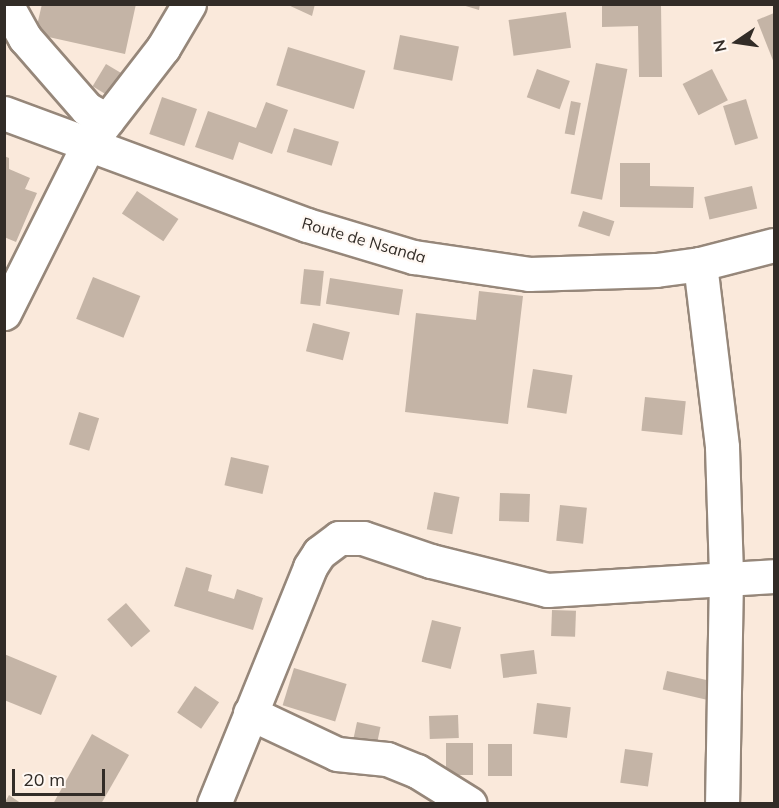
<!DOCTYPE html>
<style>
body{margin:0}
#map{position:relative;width:779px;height:808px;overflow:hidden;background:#fae9db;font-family:Mulish,sans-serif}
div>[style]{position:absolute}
.building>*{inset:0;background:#c4b4a6;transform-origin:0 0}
.roads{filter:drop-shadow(2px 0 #96877a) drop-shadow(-2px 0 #96877a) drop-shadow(0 2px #96877a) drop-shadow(0 -2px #96877a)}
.minor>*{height:33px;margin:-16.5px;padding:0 16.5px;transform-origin:16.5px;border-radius:16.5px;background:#fff}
span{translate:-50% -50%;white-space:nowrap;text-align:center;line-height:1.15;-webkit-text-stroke:4.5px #fff8f3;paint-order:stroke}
.street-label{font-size:16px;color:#322c27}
.frame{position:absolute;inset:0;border:6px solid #322c27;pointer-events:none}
.north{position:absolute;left:707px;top:12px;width:60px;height:60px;-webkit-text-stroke:4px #fff8f3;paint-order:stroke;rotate:257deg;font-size:16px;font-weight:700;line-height:24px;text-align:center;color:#322c27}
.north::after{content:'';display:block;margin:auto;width:21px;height:27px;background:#322c27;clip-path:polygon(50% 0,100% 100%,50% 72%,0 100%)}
.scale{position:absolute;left:12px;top:769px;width:93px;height:27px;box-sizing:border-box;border:3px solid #322c27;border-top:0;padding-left:8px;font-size:18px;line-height:21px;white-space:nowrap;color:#322c27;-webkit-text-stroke:4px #fff8f3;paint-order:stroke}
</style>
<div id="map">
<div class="building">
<div style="clip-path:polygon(42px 4px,136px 4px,125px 54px,35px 34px)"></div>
<div style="clip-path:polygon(286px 4px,315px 4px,312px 16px)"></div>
<div style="clip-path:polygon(459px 4px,480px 4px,479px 10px)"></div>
<div style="clip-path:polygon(602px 4px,661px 4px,662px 77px,639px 77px,638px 26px,602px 27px)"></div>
<div style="left:566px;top:12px;width:36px;height:58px;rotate:82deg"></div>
<div style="clip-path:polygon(774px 13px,774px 63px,757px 20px)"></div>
<div style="left:400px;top:35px;width:60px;height:35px;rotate:11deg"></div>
<div style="left:288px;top:47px;width:81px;height:40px;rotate:17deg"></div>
<div style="left:596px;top:63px;width:32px;height:133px;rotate:11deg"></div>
<div style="left:106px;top:64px;width:23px;height:26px;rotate:31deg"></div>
<div style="left:537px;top:69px;width:35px;height:30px;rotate:20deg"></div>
<div style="left:712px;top:69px;width:35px;height:33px;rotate:63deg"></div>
<div style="left:162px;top:97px;width:37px;height:39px;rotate:19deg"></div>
<div style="left:746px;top:99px;width:41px;height:24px;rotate:73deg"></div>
<div style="left:571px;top:101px;width:10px;height:33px;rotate:11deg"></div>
<div style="clip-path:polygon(266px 102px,288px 110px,272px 154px,239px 142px,233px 160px,195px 147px,208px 111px,256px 128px)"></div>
<div style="left:294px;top:128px;width:47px;height:25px;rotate:17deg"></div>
<div style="clip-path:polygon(4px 156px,9px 158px,9px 169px,30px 178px,25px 189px,37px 193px,16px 242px,4px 237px)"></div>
<div style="clip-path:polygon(620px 163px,650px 163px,650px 186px,694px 187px,693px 208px,620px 207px)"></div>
<div style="left:752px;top:186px;width:23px;height:49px;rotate:77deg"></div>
<div style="left:137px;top:191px;width:50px;height:27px;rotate:34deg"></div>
<div style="left:583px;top:211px;width:33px;height:16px;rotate:18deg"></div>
<div style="left:304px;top:269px;width:20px;height:35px;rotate:6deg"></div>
<div style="left:93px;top:277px;width:51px;height:45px;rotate:22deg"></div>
<div style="left:330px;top:278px;width:74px;height:26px;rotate:9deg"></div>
<div style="clip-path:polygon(479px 291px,523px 296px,508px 424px,405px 412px,416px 313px,476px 320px)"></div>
<div style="left:313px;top:323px;width:38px;height:29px;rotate:14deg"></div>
<div style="left:533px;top:369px;width:40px;height:39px;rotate:9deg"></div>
<div style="left:645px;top:397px;width:41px;height:34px;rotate:6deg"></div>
<div style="left:79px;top:412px;width:21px;height:34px;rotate:17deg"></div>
<div style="left:231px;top:457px;width:39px;height:29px;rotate:13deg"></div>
<div style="left:434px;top:492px;width:26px;height:38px;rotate:11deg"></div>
<div style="left:500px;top:493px;width:30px;height:28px;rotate:2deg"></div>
<div style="left:560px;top:505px;width:27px;height:36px;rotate:6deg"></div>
<div style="clip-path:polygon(186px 567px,212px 575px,208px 591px,234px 599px,237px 589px,263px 598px,253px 630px,174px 606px)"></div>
<div style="left:126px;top:603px;width:37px;height:25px;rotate:49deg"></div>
<div style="left:552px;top:610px;width:24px;height:26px;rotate:2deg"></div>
<div style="left:432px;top:620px;width:30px;height:43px;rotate:14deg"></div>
<div style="left:534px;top:650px;width:24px;height:34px;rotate:83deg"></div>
<div style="clip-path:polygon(4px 654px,57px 676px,41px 715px,4px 700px)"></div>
<div style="left:294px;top:668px;width:55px;height:39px;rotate:17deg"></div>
<div style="left:667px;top:671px;width:45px;height:19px;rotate:13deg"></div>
<div style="left:195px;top:686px;width:29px;height:32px;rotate:34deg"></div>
<div style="left:537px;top:703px;width:34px;height:31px;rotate:7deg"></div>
<div style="left:458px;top:715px;width:23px;height:29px;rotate:88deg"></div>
<div style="left:357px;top:722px;width:24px;height:25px;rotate:12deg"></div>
<div style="clip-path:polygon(92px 734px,129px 755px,101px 804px,53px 804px)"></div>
<div style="left:446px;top:743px;width:27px;height:32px"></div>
<div style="left:512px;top:744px;width:32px;height:24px;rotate:90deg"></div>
<div style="left:625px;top:749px;width:28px;height:34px;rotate:8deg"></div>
<div style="clip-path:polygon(9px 795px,22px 804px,4px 804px)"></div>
</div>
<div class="roads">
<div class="minor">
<div style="left:6px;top:4px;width:39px;rotate:61deg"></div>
<div style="left:25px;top:38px;width:94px;rotate:48.9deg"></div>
<div style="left:87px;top:109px;width:23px;rotate:29deg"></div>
<div style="left:4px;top:113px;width:323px;rotate:20.3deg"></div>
<div style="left:307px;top:225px;width:112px;rotate:16.7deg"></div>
<div style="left:414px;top:257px;width:116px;rotate:8.4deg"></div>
<div style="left:529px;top:274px;width:127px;rotate:-1.8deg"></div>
<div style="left:656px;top:270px;width:44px;rotate:-7.8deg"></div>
<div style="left:700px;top:264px;width:76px;rotate:-14.4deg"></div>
<div style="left:700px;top:264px;width:184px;rotate:83.1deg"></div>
<div style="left:722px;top:447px;width:130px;rotate:88.2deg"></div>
<div style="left:726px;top:577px;width:227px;rotate:91deg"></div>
<div style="left:4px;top:313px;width:188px;rotate:-63.4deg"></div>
<div style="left:88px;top:145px;width:123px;rotate:-52.3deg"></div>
<div style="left:163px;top:48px;width:51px;rotate:-59.4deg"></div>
<div style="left:250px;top:713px;width:96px;rotate:25.2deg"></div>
<div style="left:337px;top:754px;width:50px;rotate:5.7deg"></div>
<div style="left:387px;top:759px;width:32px;rotate:22deg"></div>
<div style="left:417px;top:771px;width:62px;rotate:31.9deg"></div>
<div style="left:214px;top:804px;width:256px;rotate:-67.9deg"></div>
<div style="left:310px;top:567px;width:17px;rotate:-57deg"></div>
<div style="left:319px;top:553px;width:25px;rotate:-37deg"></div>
<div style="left:339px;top:538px;width:24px"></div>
<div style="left:363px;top:538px;width:72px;rotate:18.7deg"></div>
<div style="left:431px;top:561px;width:120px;rotate:14deg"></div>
<div style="left:547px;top:590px;width:227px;rotate:-3.5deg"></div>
</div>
</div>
<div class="street-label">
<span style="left:364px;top:240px;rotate:16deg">Route de Nsanda</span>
</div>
<div class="frame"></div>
<div class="north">N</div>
<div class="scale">20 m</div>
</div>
